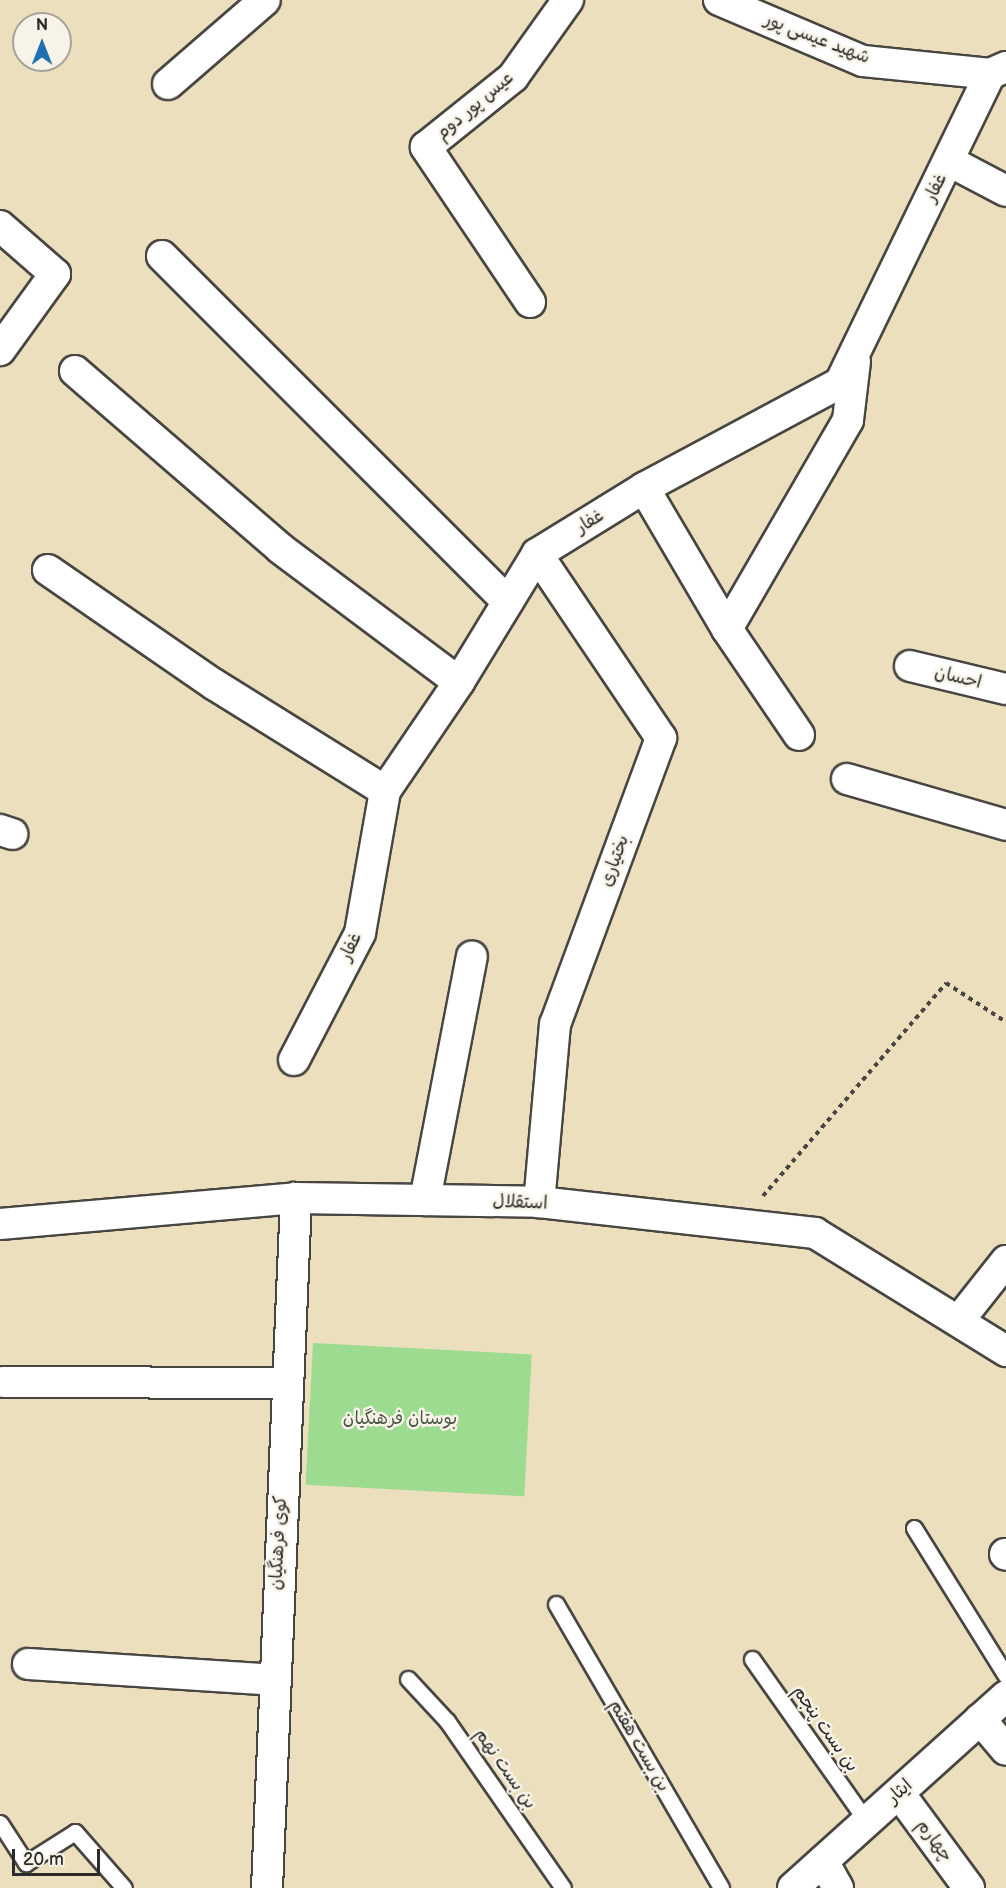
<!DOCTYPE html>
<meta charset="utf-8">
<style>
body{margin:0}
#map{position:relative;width:1006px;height:1888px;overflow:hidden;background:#ebdfbe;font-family:"Balsamiq Sans","Playpen Sans Arabic",sans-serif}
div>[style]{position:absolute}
.green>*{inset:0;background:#9ddb91;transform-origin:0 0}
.path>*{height:4px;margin-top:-2px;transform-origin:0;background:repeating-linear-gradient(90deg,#484641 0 4.5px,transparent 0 9px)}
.roads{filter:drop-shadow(2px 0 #484641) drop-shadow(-2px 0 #484641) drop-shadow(0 2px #484641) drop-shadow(0 -2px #484641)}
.lane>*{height:15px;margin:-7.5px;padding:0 7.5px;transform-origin:7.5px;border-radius:7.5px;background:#fff}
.street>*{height:30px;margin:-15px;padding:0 15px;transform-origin:15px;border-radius:15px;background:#fff}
span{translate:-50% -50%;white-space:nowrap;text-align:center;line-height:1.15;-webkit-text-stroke:5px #f7f3e8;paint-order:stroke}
.street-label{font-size:18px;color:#2b2b2b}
.park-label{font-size:18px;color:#485744}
.north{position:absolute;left:12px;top:12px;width:60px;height:60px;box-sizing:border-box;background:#f7f3e8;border:2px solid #a5a39c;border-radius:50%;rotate:0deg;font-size:16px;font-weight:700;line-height:24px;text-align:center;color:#2b2b2b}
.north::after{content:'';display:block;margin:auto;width:21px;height:27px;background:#1f6fb2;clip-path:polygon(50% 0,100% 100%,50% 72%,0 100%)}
.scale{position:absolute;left:12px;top:1849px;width:88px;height:27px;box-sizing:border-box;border:3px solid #2b2b2b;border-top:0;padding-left:8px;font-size:18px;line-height:21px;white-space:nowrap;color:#2b2b2b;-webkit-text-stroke:4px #f7f3e8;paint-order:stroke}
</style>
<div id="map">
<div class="green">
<div style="left:313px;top:1343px;width:219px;height:142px;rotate:3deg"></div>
</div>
<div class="path">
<div style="left:763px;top:1196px;width:281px;rotate:-49.3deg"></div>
<div style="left:946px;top:983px;width:72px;rotate:33deg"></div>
</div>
<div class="roads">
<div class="lane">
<div style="left:914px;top:1528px;width:174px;rotate:58.1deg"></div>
<div style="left:556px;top:1604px;width:328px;rotate:59.8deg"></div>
<div style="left:752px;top:1659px;width:199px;rotate:54.8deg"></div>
<div style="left:408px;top:1679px;width:57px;rotate:47.1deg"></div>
<div style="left:447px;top:1721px;width:203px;rotate:55.2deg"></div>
<div style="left:0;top:1823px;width:48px;rotate:57deg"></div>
<div style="left:26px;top:1863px;width:58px;rotate:-32.3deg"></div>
<div style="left:75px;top:1832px;width:74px;rotate:48.8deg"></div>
</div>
<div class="street">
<div style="left:719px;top:0;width:156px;rotate:23deg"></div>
<div style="left:863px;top:61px;width:128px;rotate:5.8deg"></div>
<div style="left:990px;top:74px;width:17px;rotate:-24deg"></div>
<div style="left:168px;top:84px;width:128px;rotate:-40.9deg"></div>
<div style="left:949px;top:161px;width:64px;rotate:27.8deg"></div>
<div style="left:0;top:226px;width:73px;rotate:41.1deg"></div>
<div style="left:55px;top:274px;width:94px;rotate:125.9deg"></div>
<div style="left:162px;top:256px;width:489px;rotate:45deg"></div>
<div style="left:530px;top:302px;width:187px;rotate:-123.9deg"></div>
<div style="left:426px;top:147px;width:112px;rotate:-38.8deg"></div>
<div style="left:513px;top:77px;width:95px;rotate:-54.5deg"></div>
<div style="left:75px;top:371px;width:272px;rotate:40.8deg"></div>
<div style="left:281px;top:549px;width:222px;rotate:36.8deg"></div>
<div style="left:644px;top:488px;width:164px;rotate:59.5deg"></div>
<div style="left:727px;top:629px;width:128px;rotate:55.8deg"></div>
<div style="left:537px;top:554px;width:222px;rotate:56deg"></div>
<div style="left:661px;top:738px;width:305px;rotate:110.3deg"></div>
<div style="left:555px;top:1024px;width:179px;rotate:95.1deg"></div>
<div style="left:48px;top:570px;width:203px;rotate:34.6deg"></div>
<div style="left:215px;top:685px;width:200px;rotate:31.9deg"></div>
<div style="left:727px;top:629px;width:241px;rotate:-59.9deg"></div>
<div style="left:848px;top:420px;width:59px;rotate:-83.2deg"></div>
<div style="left:910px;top:666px;width:99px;rotate:13.5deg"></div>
<div style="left:847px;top:779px;width:166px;rotate:16.1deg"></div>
<div style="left:0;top:830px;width:13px;rotate:18deg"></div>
<div style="left:294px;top:1060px;width:143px;rotate:-62.5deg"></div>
<div style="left:360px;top:933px;width:144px;rotate:-80deg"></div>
<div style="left:385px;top:791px;width:132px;rotate:-55.8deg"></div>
<div style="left:459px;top:682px;width:150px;rotate:-58.6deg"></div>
<div style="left:537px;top:554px;width:126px;rotate:-31.7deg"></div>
<div style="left:644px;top:488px;width:222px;rotate:-28.2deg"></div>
<div style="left:840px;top:383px;width:343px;rotate:-64.1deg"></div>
<div style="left:425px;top:1200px;width:248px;rotate:-79.1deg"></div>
<div style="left:0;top:1224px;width:297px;rotate:-5deg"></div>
<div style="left:296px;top:1198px;width:243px;rotate:0.9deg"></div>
<div style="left:539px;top:1202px;width:278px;rotate:6.4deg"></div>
<div style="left:815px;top:1233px;width:225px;rotate:31.7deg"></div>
<div style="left:960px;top:1319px;width:74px;rotate:-51.6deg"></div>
<div style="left:3px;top:1382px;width:284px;rotate:0.2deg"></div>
<div style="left:1005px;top:1554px;width:1px;rotate:45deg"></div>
<div style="left:28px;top:1664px;width:246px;rotate:3.7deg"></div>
<div style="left:980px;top:1719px;width:40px;rotate:50deg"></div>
<div style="left:899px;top:1793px;width:118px;rotate:53.6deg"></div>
<div style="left:823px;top:1861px;width:31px;rotate:61deg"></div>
<div style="left:267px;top:1888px;width:691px;rotate:-87.59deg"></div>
<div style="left:793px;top:1888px;width:287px;rotate:-42deg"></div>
</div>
</div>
<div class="street-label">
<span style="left:817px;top:39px;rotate:21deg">شهید عیسی پور</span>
<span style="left:475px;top:106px;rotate:-40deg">عیس پور دوم</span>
<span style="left:936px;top:188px;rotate:-64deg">غفار</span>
<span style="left:590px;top:522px;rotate:-32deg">غفار</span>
<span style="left:958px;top:678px;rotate:14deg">احسان</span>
<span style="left:615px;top:861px;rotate:-70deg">بختیاری</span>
<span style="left:351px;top:947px;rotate:-65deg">غفار</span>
<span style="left:520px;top:1203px;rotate:2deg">استقلال</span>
<span style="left:279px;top:1543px;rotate:-87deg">کوی فرهنگیان</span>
<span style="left:825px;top:1729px;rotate:55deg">بن بست پنجم</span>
<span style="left:639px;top:1746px;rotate:60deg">بن بست هفتم</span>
<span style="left:505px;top:1769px;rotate:55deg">بن بست نهم</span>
<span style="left:900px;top:1792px;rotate:-42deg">ایثار</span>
<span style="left:934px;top:1841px;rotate:53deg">چهارم</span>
</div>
<div class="park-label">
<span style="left:400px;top:1419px">بوستان فرهنگیان</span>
</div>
<div class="north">N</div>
<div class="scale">20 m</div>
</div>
